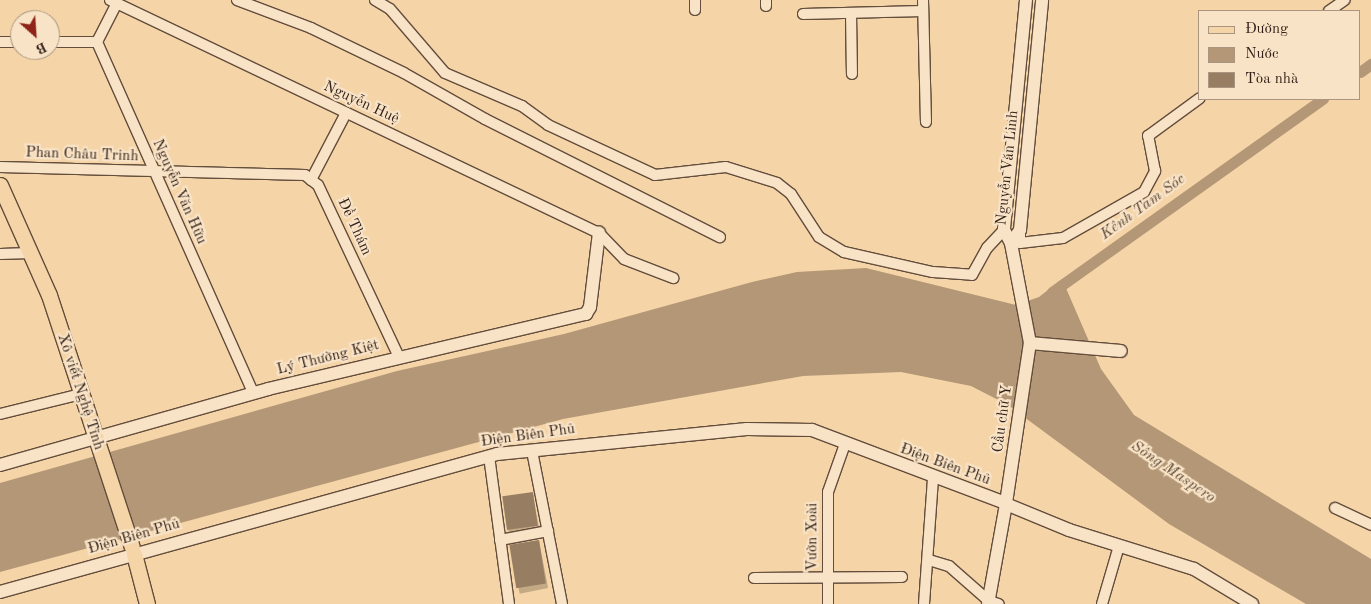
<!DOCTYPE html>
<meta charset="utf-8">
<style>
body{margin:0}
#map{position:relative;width:1371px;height:604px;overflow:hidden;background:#f5d4a7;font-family:"Old Standard TT",serif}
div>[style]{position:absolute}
.water>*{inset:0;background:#b39776}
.shadow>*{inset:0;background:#0003;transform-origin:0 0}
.canal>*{height:11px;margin:-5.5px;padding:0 5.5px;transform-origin:5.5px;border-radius:5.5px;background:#b39776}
.building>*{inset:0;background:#977e62;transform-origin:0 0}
.roads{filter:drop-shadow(1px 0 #634d3c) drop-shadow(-1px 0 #634d3c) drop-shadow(0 1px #634d3c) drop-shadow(0 -1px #634d3c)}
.minor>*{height:10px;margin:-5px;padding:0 5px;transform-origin:5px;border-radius:5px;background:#f8e3c6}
.tertiary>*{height:12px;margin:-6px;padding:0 6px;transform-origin:6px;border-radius:6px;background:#f8e3c6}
.primary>*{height:15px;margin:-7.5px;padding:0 7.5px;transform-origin:7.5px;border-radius:7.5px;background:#f5d4a7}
span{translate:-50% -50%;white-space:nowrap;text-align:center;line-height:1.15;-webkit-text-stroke:4.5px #f8e3c6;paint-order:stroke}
.street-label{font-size:15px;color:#322018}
.water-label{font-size:16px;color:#5f4a39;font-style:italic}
.legend{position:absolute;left:1198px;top:10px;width:162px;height:90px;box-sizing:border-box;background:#f8e3c6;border:1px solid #a99580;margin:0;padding:6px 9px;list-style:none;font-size:15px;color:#322018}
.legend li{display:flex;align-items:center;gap:10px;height:25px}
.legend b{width:25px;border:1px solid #a99580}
.north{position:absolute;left:10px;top:10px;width:50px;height:50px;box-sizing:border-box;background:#f8e3c6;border:1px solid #a99580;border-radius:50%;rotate:154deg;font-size:14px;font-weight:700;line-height:20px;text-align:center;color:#322018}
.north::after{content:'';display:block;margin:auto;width:18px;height:22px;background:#8f2418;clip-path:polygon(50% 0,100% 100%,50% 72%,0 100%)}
</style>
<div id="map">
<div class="water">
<div style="clip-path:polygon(866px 268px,1016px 305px,1039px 297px,1062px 279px,1101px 369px,1134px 415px,1371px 559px,1371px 604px,1306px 604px,1169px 524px,1008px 405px,971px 386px,901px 372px,803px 376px,563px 419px,0 572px,0 483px,397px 371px,564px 334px,752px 282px,797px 272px)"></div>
</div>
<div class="shadow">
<div style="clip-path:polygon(533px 497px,540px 532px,511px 537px,508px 531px)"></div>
<div style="left:539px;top:541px;width:48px;height:29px;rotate:79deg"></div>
</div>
<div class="canal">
<div style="left:1360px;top:72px;width:14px;rotate:-36deg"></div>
<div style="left:1052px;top:292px;width:333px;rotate:-35.5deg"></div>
</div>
<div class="building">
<div style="left:533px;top:492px;width:34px;height:31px;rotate:82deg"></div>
<div style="left:539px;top:540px;width:44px;height:30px;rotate:81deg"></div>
</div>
<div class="roads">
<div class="minor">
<div style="left:110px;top:0;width:542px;rotate:25.48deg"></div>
<div style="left:599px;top:233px;width:36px;rotate:46deg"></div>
<div style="left:624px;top:259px;width:53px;rotate:21.2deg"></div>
<div style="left:237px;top:0;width:79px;rotate:20.7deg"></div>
<div style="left:311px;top:28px;width:103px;rotate:25.8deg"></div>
<div style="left:404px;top:73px;width:93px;rotate:29.6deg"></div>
<div style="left:485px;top:119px;width:263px;rotate:26.7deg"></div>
<div style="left:375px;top:0;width:17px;rotate:31deg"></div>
<div style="left:390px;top:9px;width:84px;rotate:49.3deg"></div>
<div style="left:445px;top:73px;width:84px;rotate:23.2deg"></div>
<div style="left:522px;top:106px;width:32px;rotate:36deg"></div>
<div style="left:548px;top:125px;width:118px;rotate:25deg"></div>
<div style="left:655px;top:175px;width:71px;rotate:-6.4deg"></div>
<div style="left:726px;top:167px;width:53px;rotate:17.4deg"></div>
<div style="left:777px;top:183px;width:18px;rotate:38deg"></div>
<div style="left:791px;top:194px;width:51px;rotate:56.9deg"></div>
<div style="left:819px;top:237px;width:29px;rotate:31deg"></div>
<div style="left:844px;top:252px;width:91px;rotate:12.7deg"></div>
<div style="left:933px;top:272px;width:39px;rotate:4deg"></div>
<div style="left:972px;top:275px;width:31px;rotate:-61deg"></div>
<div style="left:987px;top:248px;width:25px;rotate:-47deg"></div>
<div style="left:695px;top:0;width:10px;rotate:90deg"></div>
<div style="left:766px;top:0;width:6px;rotate:90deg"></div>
<div style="left:923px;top:0;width:122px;rotate:88.6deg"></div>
<div style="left:1329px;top:11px;width:19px;rotate:-35deg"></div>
<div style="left:851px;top:13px;width:61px;rotate:89.1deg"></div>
<div style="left:803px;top:14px;width:120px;rotate:-1.4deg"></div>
<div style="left:0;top:42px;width:20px"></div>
<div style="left:50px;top:42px;width:47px"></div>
<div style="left:97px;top:42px;width:384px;rotate:66deg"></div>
<div style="left:97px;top:42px;width:44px;rotate:-62.9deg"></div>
<div style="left:0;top:167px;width:305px;rotate:1.5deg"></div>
<div style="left:305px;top:175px;width:16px;rotate:38deg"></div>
<div style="left:318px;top:185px;width:190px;rotate:64.8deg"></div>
<div style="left:311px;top:180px;width:76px;rotate:-62.4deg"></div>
<div style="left:1020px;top:230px;width:13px;rotate:90deg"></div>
<div style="left:1020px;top:243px;width:43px;rotate:-6.6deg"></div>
<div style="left:1063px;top:238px;width:93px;rotate:-29.6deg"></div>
<div style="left:1144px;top:192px;width:24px;rotate:-62deg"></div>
<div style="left:1155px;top:171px;width:36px;rotate:-101deg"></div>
<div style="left:1148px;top:136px;width:64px;rotate:-36.2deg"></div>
<div style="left:0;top:254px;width:30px;rotate:-2deg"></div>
<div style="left:0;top:414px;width:83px;rotate:-13.9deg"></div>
<div style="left:532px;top:451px;width:156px;rotate:78.9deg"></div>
<div style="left:489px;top:456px;width:149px;rotate:82.3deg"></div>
<div style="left:1335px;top:508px;width:40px;rotate:25deg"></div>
<div style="left:500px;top:540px;width:49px;rotate:-10.6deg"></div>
<div style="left:929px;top:560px;width:21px;rotate:17deg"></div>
<div style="left:949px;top:566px;width:53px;rotate:41.2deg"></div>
<div style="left:989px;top:601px;width:10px;rotate:17deg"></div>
<div style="left:754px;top:578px;width:148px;rotate:-0.4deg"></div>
<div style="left:828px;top:604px;width:112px;rotate:-90deg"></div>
<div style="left:828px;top:492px;width:51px;rotate:-70.5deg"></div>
<div style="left:924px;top:604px;width:125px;rotate:-85.9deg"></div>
<div style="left:1102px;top:604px;width:60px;rotate:-73.7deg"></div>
</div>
<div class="tertiary">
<div style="left:1026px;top:0;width:231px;rotate:95.5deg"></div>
<div style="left:1004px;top:230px;width:15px;rotate:62deg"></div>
<div style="left:1011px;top:243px;width:16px;rotate:-55deg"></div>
<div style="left:1020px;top:230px;width:231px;rotate:-84.5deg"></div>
<div style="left:1030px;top:343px;width:91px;rotate:5deg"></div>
<div style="left:0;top:465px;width:279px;rotate:-15.8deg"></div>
<div style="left:268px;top:389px;width:327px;rotate:-13.3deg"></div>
<div style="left:586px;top:314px;width:8px;rotate:-60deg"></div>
<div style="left:590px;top:307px;width:75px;rotate:-83.1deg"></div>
<div style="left:1006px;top:503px;width:162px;rotate:-81.5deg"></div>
<div style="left:1030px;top:343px;width:102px;rotate:-100.8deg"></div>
<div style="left:1006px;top:504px;width:68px;rotate:22.4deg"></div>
<div style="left:1069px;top:530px;width:131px;rotate:17.3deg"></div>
<div style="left:1194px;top:569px;width:68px;rotate:31.1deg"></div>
<div style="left:0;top:592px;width:516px;rotate:-15.52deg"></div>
<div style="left:497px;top:454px;width:251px;rotate:-5.7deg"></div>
<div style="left:747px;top:429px;width:65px;rotate:0.9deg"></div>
<div style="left:812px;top:430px;width:206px;rotate:20.7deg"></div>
<div style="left:988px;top:604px;width:102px;rotate:-79.8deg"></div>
</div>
<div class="primary">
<div style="left:0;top:185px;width:120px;rotate:66deg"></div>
<div style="left:49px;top:295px;width:265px;rotate:71.8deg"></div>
<div style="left:134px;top:554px;width:52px;rotate:75.4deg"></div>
</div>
</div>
<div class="street-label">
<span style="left:361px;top:103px;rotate:25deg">Nguyễn Huệ</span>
<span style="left:82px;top:155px;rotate:2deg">Phan Châu Trinh</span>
<span style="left:1008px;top:168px;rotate:-84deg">Nguyễn Văn Linh</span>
<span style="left:179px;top:192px;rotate:66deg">Nguyễn Văn Hữu</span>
<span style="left:354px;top:227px;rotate:65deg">Đề Thám</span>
<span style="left:328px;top:358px;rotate:-14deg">Lý Thường Kiệt</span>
<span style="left:80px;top:392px;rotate:72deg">Xô viết Nghệ Tĩnh</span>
<span style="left:1003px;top:419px;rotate:-82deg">Cầu chữ Y</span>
<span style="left:528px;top:436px;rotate:-8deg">Điện Biên Phủ</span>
<span style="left:945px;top:465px;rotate:20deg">Điện Biên Phủ</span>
<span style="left:134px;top:537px;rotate:-16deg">Điện Biên Phủ</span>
<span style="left:813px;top:537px;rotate:-90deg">Vườn Xoài</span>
</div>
<div class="water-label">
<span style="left:1143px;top:207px;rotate:-36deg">Kênh Tam Sóc</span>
<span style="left:1173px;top:472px;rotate:34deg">Sông Maspero</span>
</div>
<ul class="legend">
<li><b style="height:6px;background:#f5d4a7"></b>Đường</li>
<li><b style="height:14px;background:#b39776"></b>Nước</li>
<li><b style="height:14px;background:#977e62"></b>Tòa nhà</li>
</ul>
<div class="north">B</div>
</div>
